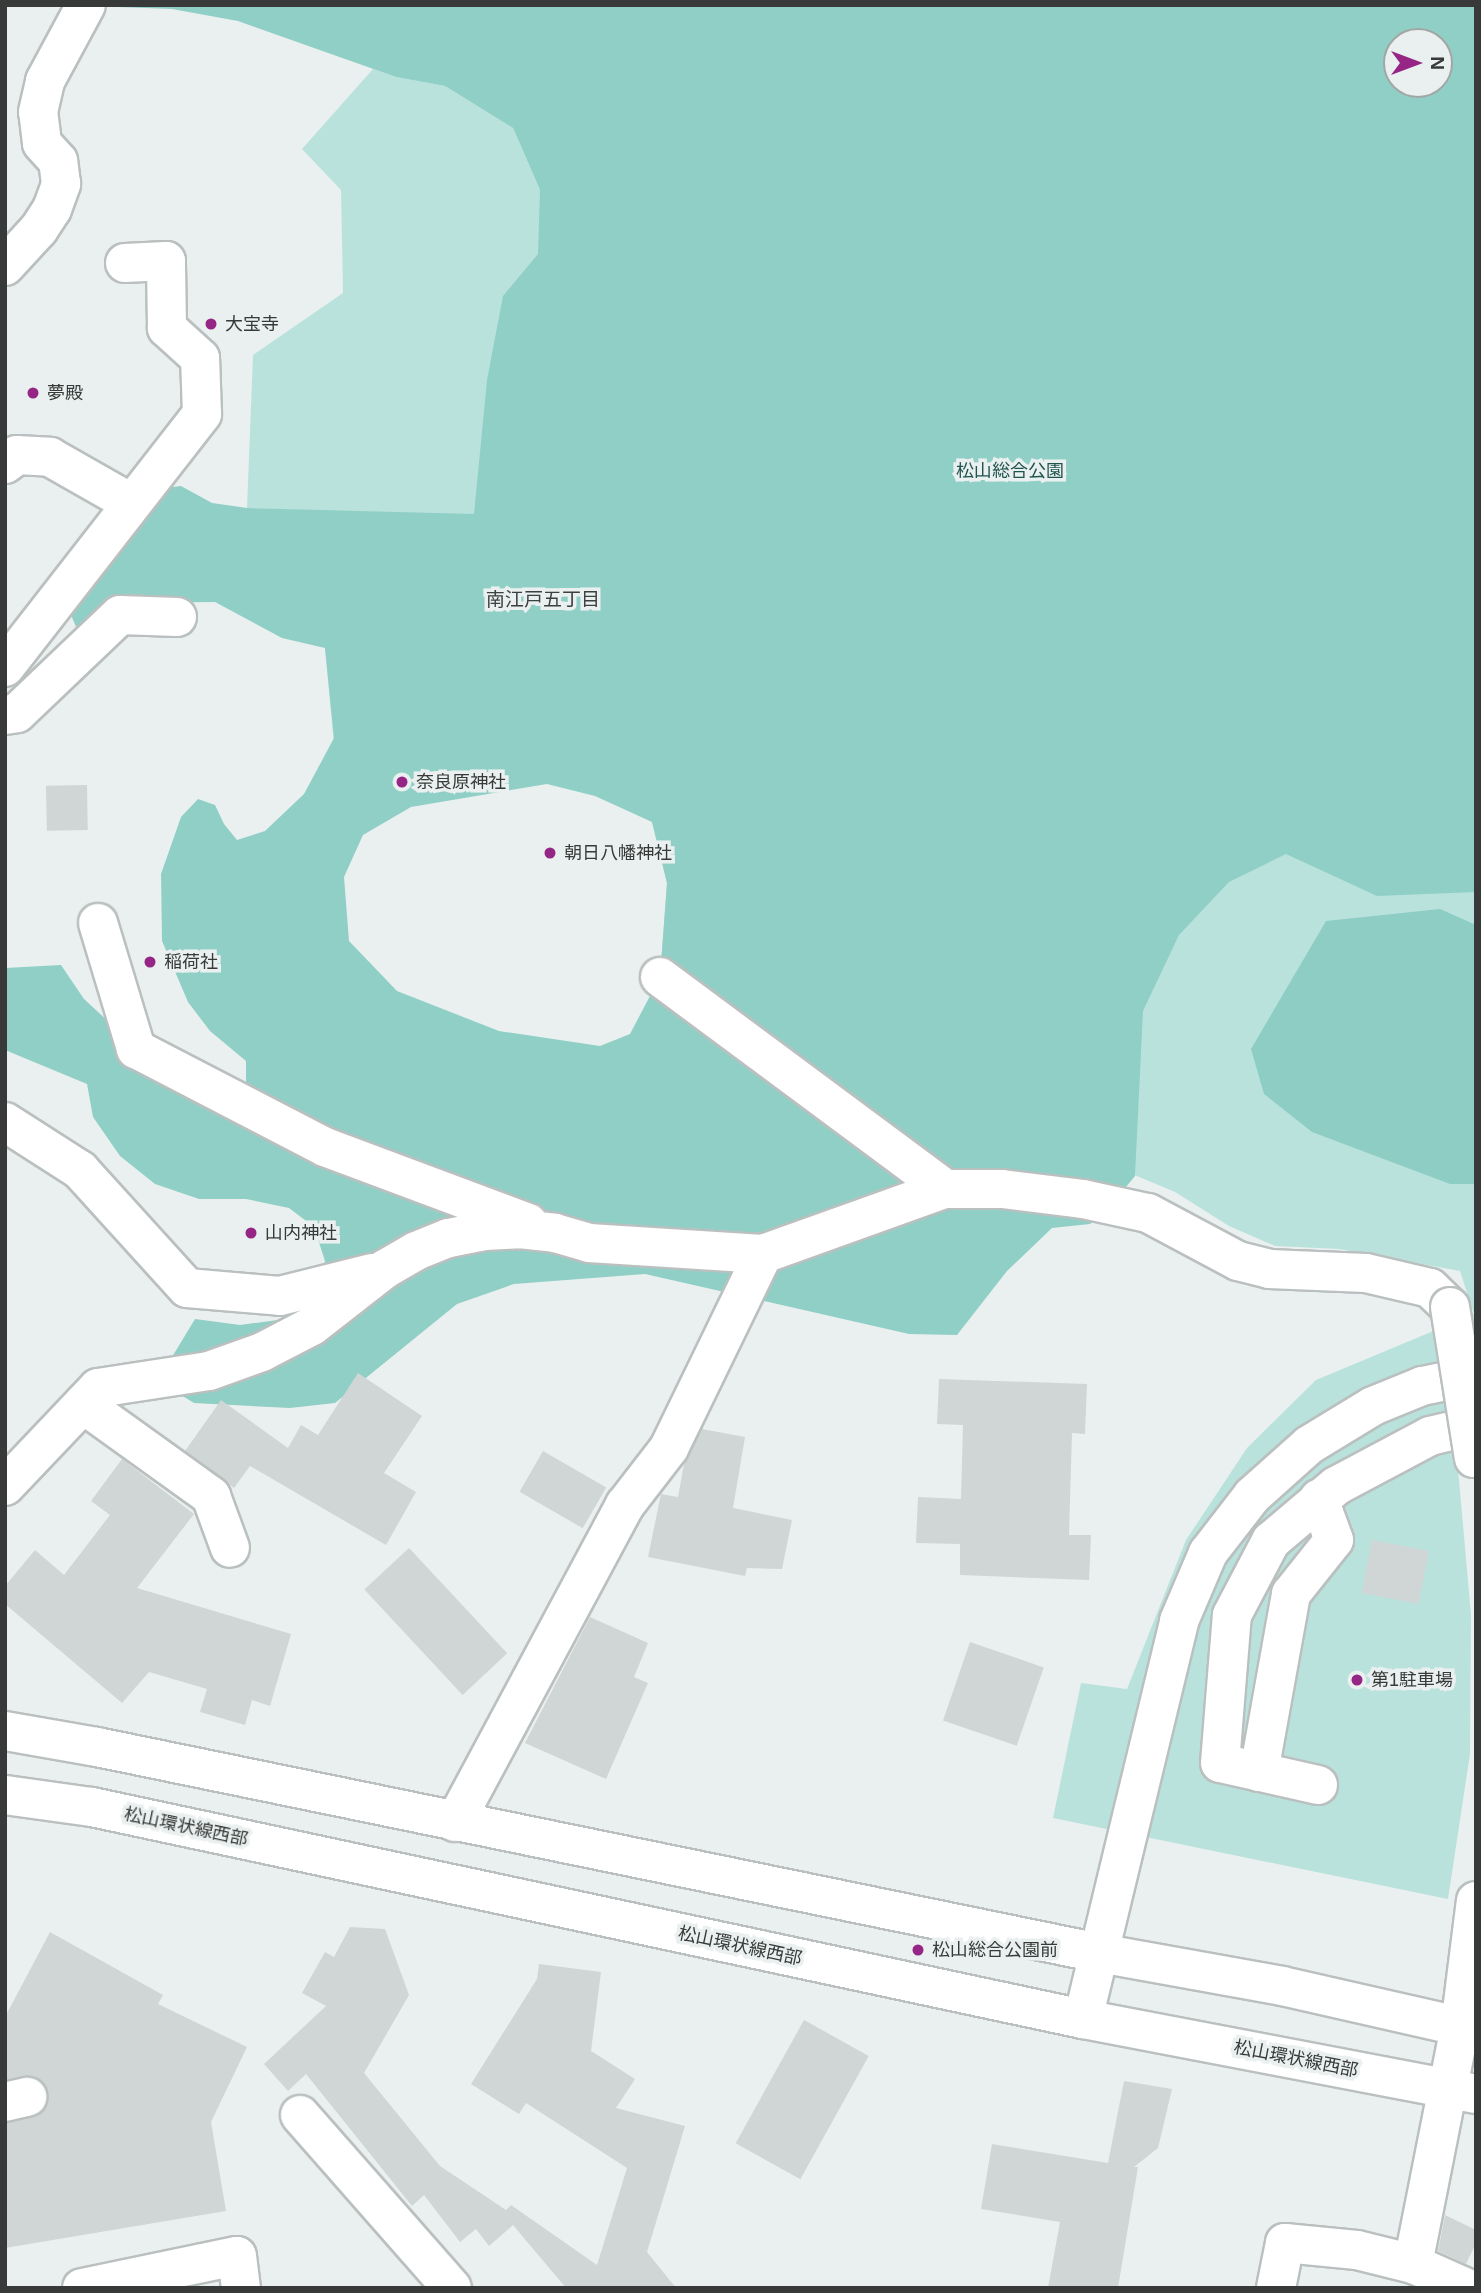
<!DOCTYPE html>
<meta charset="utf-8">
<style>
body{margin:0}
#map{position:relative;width:1481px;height:2293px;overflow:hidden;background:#eaf0ef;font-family:Arial,"Noto Sans JP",sans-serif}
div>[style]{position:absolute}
.green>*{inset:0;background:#bae2dc}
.forest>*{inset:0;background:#90cfc6}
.water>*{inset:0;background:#8ecdc4}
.building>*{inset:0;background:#cfd6d5;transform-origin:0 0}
.roads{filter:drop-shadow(2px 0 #bac0bf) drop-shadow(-2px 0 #bac0bf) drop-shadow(0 2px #bac0bf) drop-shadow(0 -2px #bac0bf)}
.street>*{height:38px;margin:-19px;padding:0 19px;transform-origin:19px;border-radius:19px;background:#fff}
.secondary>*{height:38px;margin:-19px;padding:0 19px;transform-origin:19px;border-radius:19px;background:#fff}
.bridges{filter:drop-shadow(2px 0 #bac0bf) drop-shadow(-2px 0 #bac0bf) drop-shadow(0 2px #bac0bf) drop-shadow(0 -2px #bac0bf)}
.street-bridge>*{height:38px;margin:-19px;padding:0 19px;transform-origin:19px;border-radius:19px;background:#fff}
.dots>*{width:19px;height:19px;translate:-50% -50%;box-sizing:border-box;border:4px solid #eaf0ef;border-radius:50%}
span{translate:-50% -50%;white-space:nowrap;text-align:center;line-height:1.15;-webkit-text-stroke:7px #eaf0ef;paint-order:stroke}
.poi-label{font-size:18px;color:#373a39}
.left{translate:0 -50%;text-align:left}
.park-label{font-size:18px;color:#20554f}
.street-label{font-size:18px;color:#373a39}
.neighbourhood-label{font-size:19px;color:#3b4140}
.frame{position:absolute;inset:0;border:7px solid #373a39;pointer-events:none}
.north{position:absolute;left:1383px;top:28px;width:70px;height:70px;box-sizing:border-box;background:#eaf0ef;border:2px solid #a2a7a6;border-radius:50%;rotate:90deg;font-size:19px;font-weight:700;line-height:28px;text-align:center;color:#373a39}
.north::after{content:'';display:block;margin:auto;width:24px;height:32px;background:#962686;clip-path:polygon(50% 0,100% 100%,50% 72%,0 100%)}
</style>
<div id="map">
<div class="green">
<div style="clip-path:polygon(evenodd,1476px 5px,1476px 1443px,1456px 1446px,1471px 1615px,1470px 1754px,1448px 1899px,1053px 1818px,1081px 1683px,1127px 1689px,1186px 1540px,1247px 1448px,1316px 1380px,1474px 1314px,1460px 1271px,1339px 1249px,1275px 1246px,1229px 1226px,1175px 1192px,660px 977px,667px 883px,652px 822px,621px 726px,337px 777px,325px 648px,345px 512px,247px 508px,253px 355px,343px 293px,341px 190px,302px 149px,373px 69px,396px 77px,445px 86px,513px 128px,539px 188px,1476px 5px,1397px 42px,1439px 42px,1439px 84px,1397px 84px,1397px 42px)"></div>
</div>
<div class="forest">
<div style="clip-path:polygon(evenodd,63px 5px,1476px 5px,1476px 892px,1377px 896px,1286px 854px,1229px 882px,1179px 935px,1143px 1011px,1135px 1176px,1106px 1211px,1090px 1224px,1052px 1228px,1007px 1271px,957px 1335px,909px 1334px,645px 1274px,514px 1284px,457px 1304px,335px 1403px,290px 1408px,194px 1403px,176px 1392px,172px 1357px,195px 1319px,240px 1325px,285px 1319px,314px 1295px,325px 1261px,314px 1227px,289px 1208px,246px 1199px,199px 1199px,155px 1184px,120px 1156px,93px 1117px,87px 1084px,5px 1050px,5px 968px,61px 965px,84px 999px,201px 1107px,231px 1104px,246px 1089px,246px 1061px,210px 1031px,188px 1002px,162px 941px,161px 874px,181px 817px,198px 799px,215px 805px,224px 824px,237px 840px,265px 831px,304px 794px,334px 738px,325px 648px,282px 638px,215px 602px,117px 603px,77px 629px,68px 608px,164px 488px,181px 486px,212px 503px,247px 508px,474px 514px,487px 380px,503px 296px,538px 254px,540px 190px,513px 128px,445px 86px,396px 77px,238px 21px,172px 9px,63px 5px,1397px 42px,1439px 42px,1439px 84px,1397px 84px,1397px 42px,63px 5px,547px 784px,595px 796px,652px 822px,667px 883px,660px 977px,630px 1034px,600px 1046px,499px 1031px,397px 991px,349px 941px,344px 877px,363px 835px,411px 807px,547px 784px)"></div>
</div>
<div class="water">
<div style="clip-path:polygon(1440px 909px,1476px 925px,1476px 1184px,1450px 1184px,1312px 1132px,1264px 1094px,1251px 1049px,1326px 921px)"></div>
</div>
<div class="building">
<div style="left:87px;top:785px;width:45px;height:41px;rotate:89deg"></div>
<div style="clip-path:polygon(358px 1373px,422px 1416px,384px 1473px,416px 1492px,386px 1545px,250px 1466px,234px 1488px,185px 1451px,221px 1400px,288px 1448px,301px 1425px,318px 1435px)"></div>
<div style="clip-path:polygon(939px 1379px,1087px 1384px,1085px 1434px,1072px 1433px,1069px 1535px,1091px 1535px,1089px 1580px,960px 1575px,960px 1544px,916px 1543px,918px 1497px,961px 1499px,963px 1425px,937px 1424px)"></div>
<div style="clip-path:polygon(702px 1429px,745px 1437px,733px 1508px,792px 1520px,782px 1569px,747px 1568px,745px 1576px,648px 1557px,661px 1494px,678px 1497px,684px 1464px)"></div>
<div style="left:543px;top:1451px;width:73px;height:47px;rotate:30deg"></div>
<div style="clip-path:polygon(122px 1459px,194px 1514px,137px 1588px,291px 1634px,270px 1706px,252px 1700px,245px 1725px,200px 1712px,207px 1689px,149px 1672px,122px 1703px,5px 1604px,5px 1586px,35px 1550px,64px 1575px,110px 1515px,91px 1501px)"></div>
<div style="left:1372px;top:1540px;width:58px;height:54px;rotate:11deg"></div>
<div style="left:409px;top:1548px;width:144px;height:61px;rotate:47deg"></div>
<div style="clip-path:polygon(590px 1617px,648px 1643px,634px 1677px,648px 1683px,606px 1779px,525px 1743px)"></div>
<div style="left:970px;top:1642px;width:78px;height:83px;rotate:19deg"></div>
<div style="clip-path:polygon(350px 1927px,385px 1929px,409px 1995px,364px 2073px,440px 2166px,506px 2210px,511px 2205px,597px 2265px,627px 2168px,526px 2103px,519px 2114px,471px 2084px,537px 1979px,539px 1964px,601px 1972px,591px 2051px,635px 2079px,616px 2108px,685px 2126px,647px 2252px,676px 2288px,566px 2288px,513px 2225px,489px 2246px,476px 2229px,460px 2242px,424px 2195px,412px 2206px,306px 2074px,288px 2091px,264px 2064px,326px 2006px,302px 1993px,325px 1952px,334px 1957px)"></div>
<div style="clip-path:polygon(50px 1932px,163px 1995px,158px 2004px,247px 2047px,211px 2122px,226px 2211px,5px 2248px,5px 2123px,41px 2113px,48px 2104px,48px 2093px,43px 2083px,33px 2076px,5px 2080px,5px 2017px)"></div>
<div style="left:804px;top:2020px;width:74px;height:141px;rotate:29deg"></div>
<div style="clip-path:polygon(1124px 2081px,1172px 2089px,1158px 2148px,1134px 2167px,1138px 2167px,1118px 2288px,1048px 2288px,1060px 2222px,981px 2209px,992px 2144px,1108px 2163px)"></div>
<div style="clip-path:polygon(1445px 2215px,1476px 2230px,1476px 2243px,1466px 2264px,1438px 2251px)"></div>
</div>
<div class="roads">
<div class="street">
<div style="left:5px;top:266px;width:50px;rotate:-47.4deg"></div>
<div style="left:39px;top:229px;width:24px;rotate:-57deg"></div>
<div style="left:52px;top:209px;width:27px;rotate:-70deg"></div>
<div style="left:61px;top:184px;width:23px;rotate:-97deg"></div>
<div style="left:58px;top:161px;width:24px;rotate:-132deg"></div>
<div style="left:42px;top:143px;width:31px;rotate:-97deg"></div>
<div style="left:38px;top:112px;width:32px;rotate:-77deg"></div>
<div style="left:45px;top:81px;width:86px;rotate:-61.7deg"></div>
<div style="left:5px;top:464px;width:15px;rotate:-37deg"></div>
<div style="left:17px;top:455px;width:33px;rotate:3deg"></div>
<div style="left:50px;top:457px;width:93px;rotate:29.6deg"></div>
<div style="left:5px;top:667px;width:321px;rotate:-52.1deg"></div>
<div style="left:202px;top:414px;width:56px;rotate:-92deg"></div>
<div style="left:200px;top:358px;width:45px;rotate:-137.7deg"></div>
<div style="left:167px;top:328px;width:67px;rotate:-90.9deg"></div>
<div style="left:166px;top:261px;width:41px;rotate:177.2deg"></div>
<div style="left:5px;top:715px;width:12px;rotate:-9deg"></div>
<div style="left:17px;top:713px;width:142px;rotate:-43.6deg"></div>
<div style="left:120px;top:615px;width:57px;rotate:2deg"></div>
<div style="left:98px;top:923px;width:132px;rotate:73.2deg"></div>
<div style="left:136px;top:1049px;width:213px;rotate:27.4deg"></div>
<div style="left:325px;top:1147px;width:217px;rotate:20.5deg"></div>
<div style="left:660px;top:977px;width:355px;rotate:36.6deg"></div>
<div style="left:5px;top:1122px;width:89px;rotate:32.6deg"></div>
<div style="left:80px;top:1170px;width:159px;rotate:47.8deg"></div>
<div style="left:187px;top:1288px;width:93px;rotate:4.9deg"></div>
<div style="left:280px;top:1296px;width:95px;rotate:-14deg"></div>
<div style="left:83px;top:1404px;width:158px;rotate:35.7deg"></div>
<div style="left:211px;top:1496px;width:55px;rotate:69.9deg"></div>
<div style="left:5px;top:1486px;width:135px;rotate:-46.5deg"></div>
<div style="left:98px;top:1388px;width:112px;rotate:-8.7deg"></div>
<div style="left:209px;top:1371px;width:56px;rotate:-19.7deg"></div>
<div style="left:262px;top:1352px;width:56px;rotate:-27.5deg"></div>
<div style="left:312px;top:1326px;width:93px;rotate:-38deg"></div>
<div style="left:385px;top:1269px;width:36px;rotate:-30deg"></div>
<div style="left:416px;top:1251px;width:35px;rotate:-22deg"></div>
<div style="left:449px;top:1238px;width:36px;rotate:-11deg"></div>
<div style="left:484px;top:1231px;width:35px;rotate:-3deg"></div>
<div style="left:519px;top:1229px;width:36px;rotate:6deg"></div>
<div style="left:555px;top:1233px;width:35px;rotate:16deg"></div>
<div style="left:589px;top:1243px;width:174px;rotate:3.6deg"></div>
<div style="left:763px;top:1254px;width:193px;rotate:-19.7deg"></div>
<div style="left:945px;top:1189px;width:57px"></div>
<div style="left:1002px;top:1189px;width:82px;rotate:7deg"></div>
<div style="left:1083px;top:1199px;width:66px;rotate:12.2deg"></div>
<div style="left:1148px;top:1213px;width:102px;rotate:28.1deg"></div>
<div style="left:1238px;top:1261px;width:32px;rotate:14deg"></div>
<div style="left:1269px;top:1269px;width:97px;rotate:2.4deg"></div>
<div style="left:1366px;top:1273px;width:66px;rotate:13.2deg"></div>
<div style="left:1430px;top:1288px;width:28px;rotate:44deg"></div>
<div style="left:1259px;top:1772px;width:181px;rotate:-79.8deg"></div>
<div style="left:1291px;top:1594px;width:69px;rotate:-51.5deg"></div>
<div style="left:1334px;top:1540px;width:44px;rotate:-110.1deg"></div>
<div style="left:1318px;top:1785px;width:100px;rotate:-167.3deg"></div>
<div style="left:1220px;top:1763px;width:148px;rotate:-85.4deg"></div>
<div style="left:1232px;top:1615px;width:84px;rotate:-62.2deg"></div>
<div style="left:1271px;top:1541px;width:85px;rotate:-40.2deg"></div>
<div style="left:1336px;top:1486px;width:106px;rotate:-28deg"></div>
<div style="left:1430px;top:1436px;width:47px;rotate:-13.4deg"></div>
<div style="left:455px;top:1822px;width:360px;rotate:-61.8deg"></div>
<div style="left:625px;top:1505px;width:72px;rotate:-52.3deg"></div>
<div style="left:669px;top:1448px;width:216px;rotate:-64.1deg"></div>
<div style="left:5px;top:2102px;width:23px;rotate:-13deg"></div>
<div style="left:300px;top:2115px;width:230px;rotate:48.7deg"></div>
<div style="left:1413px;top:2264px;width:242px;rotate:-78.8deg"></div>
<div style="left:1460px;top:2027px;width:127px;rotate:-82.8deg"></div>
<div style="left:82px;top:2288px;width:158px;rotate:-11.7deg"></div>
<div style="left:237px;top:2256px;width:32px;rotate:83deg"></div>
<div style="left:1276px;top:2288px;width:46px;rotate:-78.7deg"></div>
<div style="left:1285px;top:2243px;width:72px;rotate:5.6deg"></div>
<div style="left:1357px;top:2250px;width:58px;rotate:14deg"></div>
<div style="left:1413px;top:2264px;width:59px;rotate:24deg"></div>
</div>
<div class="secondary">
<div style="left:5px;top:1731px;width:93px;rotate:9.9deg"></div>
<div style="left:97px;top:1747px;width:1023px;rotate:11.62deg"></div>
<div style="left:1099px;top:1953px;width:186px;rotate:10.2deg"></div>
<div style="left:1282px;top:1986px;width:199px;rotate:12.8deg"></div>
<div style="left:5px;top:1795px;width:88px;rotate:7.9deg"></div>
<div style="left:92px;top:1807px;width:1013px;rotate:12.08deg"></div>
<div style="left:1083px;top:2019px;width:400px;rotate:10.8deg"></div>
<div style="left:1083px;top:2019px;width:409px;rotate:-76.4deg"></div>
<div style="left:1179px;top:1621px;width:74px;rotate:-66.9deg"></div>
<div style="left:1208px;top:1553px;width:72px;rotate:-52.3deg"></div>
<div style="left:1252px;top:1496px;width:76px;rotate:-41.8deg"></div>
<div style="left:1309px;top:1445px;width:75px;rotate:-31.4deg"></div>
<div style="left:1373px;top:1406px;width:53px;rotate:-22.2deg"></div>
<div style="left:1422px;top:1386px;width:55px;rotate:-11.5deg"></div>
</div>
</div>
<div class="bridges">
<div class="street-bridge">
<div style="left:1450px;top:1307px;width:153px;rotate:81deg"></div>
</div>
</div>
<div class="dots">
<div style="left:211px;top:324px;background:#962686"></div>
<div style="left:33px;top:393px;background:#962686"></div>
<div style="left:402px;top:782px;background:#962686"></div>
<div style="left:550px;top:853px;background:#962686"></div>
<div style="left:150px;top:962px;background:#962686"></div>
<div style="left:251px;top:1233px;background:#962686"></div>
<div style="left:1357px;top:1680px;background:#962686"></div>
<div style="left:918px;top:1950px;background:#962686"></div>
</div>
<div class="poi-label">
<span class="left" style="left:225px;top:324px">大宝寺</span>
<span class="left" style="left:47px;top:393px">夢殿</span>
<span class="left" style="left:416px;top:782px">奈良原神社</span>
<span class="left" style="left:564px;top:853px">朝日八幡神社</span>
<span class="left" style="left:164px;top:962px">稲荷社</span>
<span class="left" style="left:265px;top:1233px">山内神社</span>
<span class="left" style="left:1371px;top:1680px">第1駐車場</span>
<span class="left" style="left:932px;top:1950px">松山総合公園前</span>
</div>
<div class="park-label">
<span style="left:1010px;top:471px">松山総合公園</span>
</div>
<div class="street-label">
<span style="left:186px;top:1827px;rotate:12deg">松山環状線西部</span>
<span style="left:740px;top:1946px;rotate:12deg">松山環状線西部</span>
<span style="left:1296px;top:2059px;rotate:11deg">松山環状線西部</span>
</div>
<div class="neighbourhood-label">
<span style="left:543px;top:600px">南江戸五丁目</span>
</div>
<div class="frame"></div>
<div class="north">N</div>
</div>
